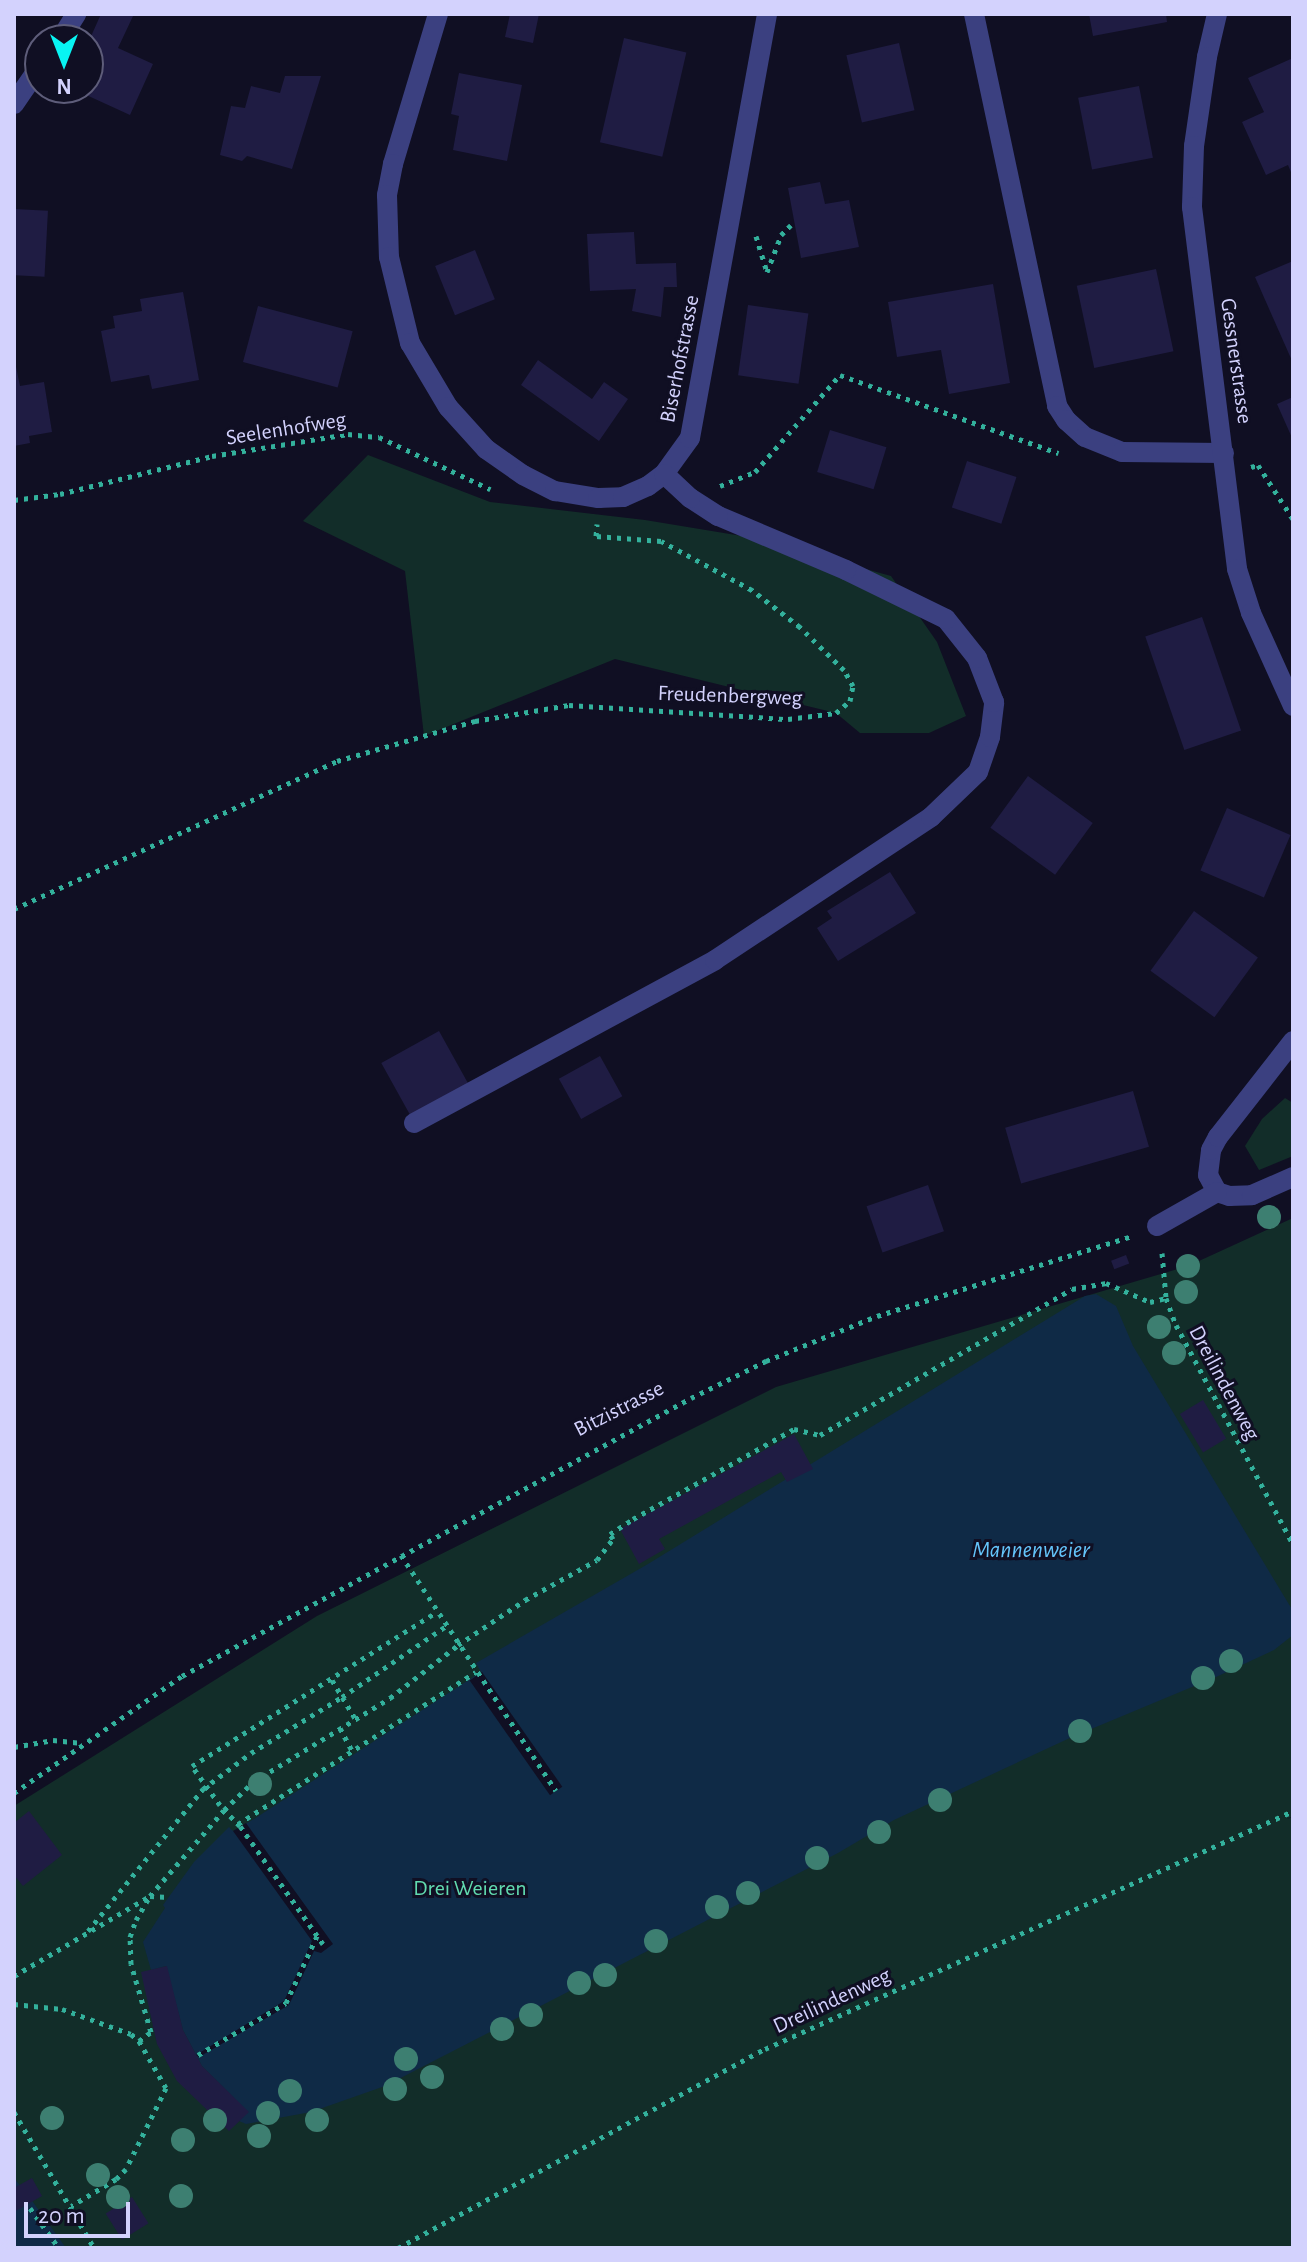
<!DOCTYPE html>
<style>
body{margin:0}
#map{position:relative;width:1307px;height:2262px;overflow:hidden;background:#100f23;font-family:"Alegreya Sans",sans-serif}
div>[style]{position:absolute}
.green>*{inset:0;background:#122d29}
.water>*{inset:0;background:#0f2a46}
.pier>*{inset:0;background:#100f23;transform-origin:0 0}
.building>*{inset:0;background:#1f1c43;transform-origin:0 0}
.path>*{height:5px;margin-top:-2.5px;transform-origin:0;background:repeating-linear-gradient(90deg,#33b19c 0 4px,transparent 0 10px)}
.minor>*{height:20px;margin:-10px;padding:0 10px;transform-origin:10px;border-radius:10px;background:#3b4080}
.trees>*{width:24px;height:24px;margin:-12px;border-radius:50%;background:#3d7f71}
span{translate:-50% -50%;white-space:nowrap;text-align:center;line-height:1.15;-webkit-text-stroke:6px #100f23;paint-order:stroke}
.street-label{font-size:22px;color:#d3d2fd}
.park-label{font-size:22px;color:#61dbb0}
.water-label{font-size:24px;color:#64c4fa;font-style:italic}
.frame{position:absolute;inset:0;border:16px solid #d3d2fd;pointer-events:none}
.north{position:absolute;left:24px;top:24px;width:80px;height:80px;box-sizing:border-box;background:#100f23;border:2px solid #5e5d7a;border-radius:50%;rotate:180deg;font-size:22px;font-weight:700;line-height:32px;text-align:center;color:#d3d2fd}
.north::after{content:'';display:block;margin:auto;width:28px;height:36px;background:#08f4f3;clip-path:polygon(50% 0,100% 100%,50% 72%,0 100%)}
.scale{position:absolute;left:24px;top:2202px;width:106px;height:36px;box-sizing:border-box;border:4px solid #d3d2fd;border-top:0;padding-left:10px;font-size:24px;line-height:28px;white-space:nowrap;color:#d3d2fd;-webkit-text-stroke:6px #100f23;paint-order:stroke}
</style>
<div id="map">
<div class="green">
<div style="clip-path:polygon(368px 455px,490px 502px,645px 520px,754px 538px,891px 576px,937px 642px,966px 716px,929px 733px,860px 733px,836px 713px,615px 659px,424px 736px,405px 571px,303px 521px)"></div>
<div style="clip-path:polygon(1285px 1098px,1293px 1103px,1293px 1156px,1259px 1170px,1245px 1146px,1262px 1119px)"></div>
<div style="clip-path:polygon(1293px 1218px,1293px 1816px,1287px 1819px,1293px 1817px,1293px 2248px,14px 2248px,14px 1806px,317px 1616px,776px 1387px,1188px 1266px)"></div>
</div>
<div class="water">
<div style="clip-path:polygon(1096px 1294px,1116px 1306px,1133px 1346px,1293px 1611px,1293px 1635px,1274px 1650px,1216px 1677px,1072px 1737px,894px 1820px,838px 1853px,385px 2086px,311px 2112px,246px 2124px,239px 2121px,248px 2112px,202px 2066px,183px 2030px,166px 1966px,151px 1970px,143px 1942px,165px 1908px,163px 1905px,194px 1862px,229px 1827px,233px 1831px,254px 1819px,481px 1672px,476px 1663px,648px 1564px,1085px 1296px)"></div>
<div style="clip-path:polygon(14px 2178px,33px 2202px,66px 2248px,14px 2248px)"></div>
</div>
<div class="pier">
<div style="left:482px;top:1672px;width:140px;height:15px;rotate:55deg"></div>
<div style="clip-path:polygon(246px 1823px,333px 1944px,321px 1953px,314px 1951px,289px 2005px,199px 2057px,196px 2055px,284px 2001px,312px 1941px,233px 1831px)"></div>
</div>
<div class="building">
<div style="clip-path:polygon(101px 14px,134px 14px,118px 48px,153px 64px,130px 115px,71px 88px,88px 88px,88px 43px)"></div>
<div style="clip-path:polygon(510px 14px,539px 14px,533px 43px,505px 37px)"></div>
<div style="clip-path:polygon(1089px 14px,1166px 14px,1167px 22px,1093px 36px)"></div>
<div style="left:624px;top:38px;width:64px;height:107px;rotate:13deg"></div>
<div style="left:899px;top:43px;width:69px;height:54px;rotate:77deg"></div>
<div style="clip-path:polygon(1293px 58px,1293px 177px,1288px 165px,1266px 175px,1242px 122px,1264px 112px,1248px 78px)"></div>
<div style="clip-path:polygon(459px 73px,522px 85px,507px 161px,453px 150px,459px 116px,451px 114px)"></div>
<div style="clip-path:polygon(285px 76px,321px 76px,292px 169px,247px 156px,242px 161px,220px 155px,231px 106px,245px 108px,251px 86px,280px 93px)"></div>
<div style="left:1139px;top:86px;width:73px;height:62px;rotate:79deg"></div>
<div style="clip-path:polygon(820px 182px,825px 204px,849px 200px,859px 247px,801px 258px,788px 188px)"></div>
<div style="left:14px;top:209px;width:34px;height:66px;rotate:3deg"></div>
<div style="clip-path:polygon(634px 232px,636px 264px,676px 263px,677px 287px,664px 287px,661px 317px,632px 311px,636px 289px,590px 291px,587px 234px)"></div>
<div style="left:475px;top:250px;width:53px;height:43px;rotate:68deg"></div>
<div style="clip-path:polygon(1293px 261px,1293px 363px,1255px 277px)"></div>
<div style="left:1156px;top:269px;width:84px;height:81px;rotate:78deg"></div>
<div style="clip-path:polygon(993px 284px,1010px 383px,949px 394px,941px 350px,897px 357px,888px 302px)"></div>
<div style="clip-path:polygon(183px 292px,199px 380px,152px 389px,149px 375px,111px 382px,101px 331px,115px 328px,113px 316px,142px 311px,140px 299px)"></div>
<div style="left:748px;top:305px;width:61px;height:71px;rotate:8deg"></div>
<div style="left:258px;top:306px;width:98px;height:58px;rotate:15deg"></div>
<div style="clip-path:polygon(14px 357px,20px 386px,44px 382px,52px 432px,29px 436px,30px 443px,14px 446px)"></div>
<div style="clip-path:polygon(538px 360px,592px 399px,604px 382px,628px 399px,599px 441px,521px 385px)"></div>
<div style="clip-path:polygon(1293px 397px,1293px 440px,1277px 404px)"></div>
<div style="left:830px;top:430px;width:59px;height:44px;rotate:17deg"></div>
<div style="left:967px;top:461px;width:52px;height:49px;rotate:18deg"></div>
<div style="left:1202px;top:617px;width:120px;height:60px;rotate:71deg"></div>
<div style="left:1028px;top:776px;width:80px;height:64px;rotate:36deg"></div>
<div style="left:1227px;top:808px;width:69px;height:68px;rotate:23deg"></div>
<div style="clip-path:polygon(890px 872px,916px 913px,838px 961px,817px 928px,832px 918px,827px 911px)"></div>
<div style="left:1194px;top:911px;width:79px;height:74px;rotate:36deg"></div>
<div style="left:439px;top:1031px;width:63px;height:66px;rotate:61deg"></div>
<div style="left:600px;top:1056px;width:46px;height:47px;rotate:61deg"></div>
<div style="left:1133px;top:1091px;width:58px;height:133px;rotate:74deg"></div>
<div style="left:928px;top:1185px;width:49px;height:65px;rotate:71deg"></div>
<div style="left:1126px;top:1255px;width:9px;height:16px;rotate:69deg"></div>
<div style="left:1203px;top:1400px;width:45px;height:27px;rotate:59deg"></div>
<div style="clip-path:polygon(794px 1434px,813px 1469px,787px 1482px,781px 1472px,659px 1539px,665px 1549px,639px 1564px,620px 1529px)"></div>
<div style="clip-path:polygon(29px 1811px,62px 1855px,23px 1886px,14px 1875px,14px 1823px)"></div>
<div style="clip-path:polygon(167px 1966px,183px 2030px,202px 2066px,249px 2112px,229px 2131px,177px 2081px,157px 2044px,141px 1972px)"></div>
<div style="clip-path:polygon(32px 2178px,42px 2196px,14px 2212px,14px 2188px)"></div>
<div style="left:132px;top:2197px;width:31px;height:31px;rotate:58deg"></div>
</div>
<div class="path">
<div style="left:756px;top:236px;width:38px;rotate:73deg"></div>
<div style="left:767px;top:272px;width:40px;rotate:-69deg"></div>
<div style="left:781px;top:235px;width:14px;rotate:-45deg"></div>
<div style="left:1251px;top:467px;width:7px;rotate:-16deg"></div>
<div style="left:1258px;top:465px;width:64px;rotate:57.1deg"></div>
<div style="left:720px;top:486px;width:38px;rotate:-22deg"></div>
<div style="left:755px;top:472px;width:129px;rotate:-48.8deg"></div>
<div style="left:840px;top:375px;width:232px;rotate:19.7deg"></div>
<div style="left:14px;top:500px;width:46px;rotate:-7.4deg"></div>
<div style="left:60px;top:494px;width:157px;rotate:-14deg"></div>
<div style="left:212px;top:456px;width:138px;rotate:-9.2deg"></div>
<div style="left:348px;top:434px;width:31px;rotate:6deg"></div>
<div style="left:379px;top:437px;width:123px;rotate:25.1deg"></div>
<div style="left:14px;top:909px;width:355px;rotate:-24.6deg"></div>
<div style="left:337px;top:761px;width:144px;rotate:-16.2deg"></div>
<div style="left:475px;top:721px;width:95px;rotate:-9.7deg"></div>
<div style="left:569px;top:705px;width:219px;rotate:3.7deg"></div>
<div style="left:788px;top:719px;width:48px;rotate:-7.1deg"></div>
<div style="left:836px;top:713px;width:18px;rotate:-41deg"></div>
<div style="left:850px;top:701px;width:15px;rotate:-79deg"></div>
<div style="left:853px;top:686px;width:18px;rotate:-119deg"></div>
<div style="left:844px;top:670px;width:62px;rotate:-135.7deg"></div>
<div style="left:800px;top:627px;width:61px;rotate:-142.4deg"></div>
<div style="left:752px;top:590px;width:103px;rotate:-151.7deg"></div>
<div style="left:661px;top:541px;width:65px;rotate:-175.6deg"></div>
<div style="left:596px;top:536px;width:12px;rotate:-85deg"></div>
<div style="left:1162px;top:1253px;width:45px;rotate:84.9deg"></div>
<div style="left:1166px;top:1298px;width:29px;rotate:70deg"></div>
<div style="left:1176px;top:1325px;width:248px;rotate:61.9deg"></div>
<div style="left:401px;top:1555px;width:282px;rotate:56.7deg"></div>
<div style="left:332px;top:1680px;width:47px;rotate:59deg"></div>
<div style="left:340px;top:1728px;width:26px;rotate:62deg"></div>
<div style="left:14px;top:1747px;width:40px;rotate:-10deg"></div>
<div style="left:53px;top:1740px;width:29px;rotate:6deg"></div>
<div style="left:14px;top:1793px;width:205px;rotate:-34.9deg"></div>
<div style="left:182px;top:1676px;width:580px;rotate:-28.64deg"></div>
<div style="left:691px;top:1398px;width:84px;rotate:-26.3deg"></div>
<div style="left:766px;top:1361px;width:120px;rotate:-22.1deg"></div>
<div style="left:877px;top:1316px;width:267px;rotate:-17.4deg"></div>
<div style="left:238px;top:1824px;width:282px;rotate:-32.6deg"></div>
<div style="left:88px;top:1931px;width:183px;rotate:-51deg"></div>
<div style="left:203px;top:1789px;width:60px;rotate:-36.9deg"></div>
<div style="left:251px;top:1753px;width:107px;rotate:-31.6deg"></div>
<div style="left:342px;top:1697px;width:126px;rotate:-34.3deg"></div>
<div style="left:323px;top:1944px;width:144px;rotate:-125.1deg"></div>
<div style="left:240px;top:1826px;width:29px;rotate:-134deg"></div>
<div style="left:220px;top:1805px;width:48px;rotate:-125.7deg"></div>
<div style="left:192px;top:1766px;width:289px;rotate:-32.2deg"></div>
<div style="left:14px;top:1976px;width:158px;rotate:-30.5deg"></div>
<div style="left:150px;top:1896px;width:113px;rotate:-49.3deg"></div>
<div style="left:224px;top:1810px;width:40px;rotate:-44deg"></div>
<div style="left:253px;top:1782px;width:161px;rotate:-31.5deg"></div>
<div style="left:390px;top:1698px;width:86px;rotate:-37.9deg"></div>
<div style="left:458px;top:1645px;width:81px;rotate:-33.9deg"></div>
<div style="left:525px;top:1600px;width:82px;rotate:-29.1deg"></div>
<div style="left:597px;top:1560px;width:26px;rotate:-53deg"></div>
<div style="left:613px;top:1539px;width:6px;rotate:-121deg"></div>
<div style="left:610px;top:1534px;width:27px;rotate:-33deg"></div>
<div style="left:633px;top:1519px;width:184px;rotate:-29.2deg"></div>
<div style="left:794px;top:1429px;width:27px;rotate:13deg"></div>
<div style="left:820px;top:1435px;width:291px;rotate:-30.1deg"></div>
<div style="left:1072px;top:1289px;width:35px;rotate:-10deg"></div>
<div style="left:1106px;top:1283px;width:48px;rotate:23.4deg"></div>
<div style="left:1150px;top:1302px;width:16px;rotate:-14deg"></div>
<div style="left:14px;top:2004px;width:48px;rotate:5.9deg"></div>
<div style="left:62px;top:2009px;width:73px;rotate:19.9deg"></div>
<div style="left:131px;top:2034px;width:11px;rotate:41deg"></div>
<div style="left:139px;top:2041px;width:54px;rotate:60.1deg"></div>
<div style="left:166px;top:2088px;width:90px;rotate:116.3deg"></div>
<div style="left:126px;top:2169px;width:14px;rotate:135deg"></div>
<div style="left:116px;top:2179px;width:52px;rotate:149deg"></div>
<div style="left:139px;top:2041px;width:15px;rotate:-37deg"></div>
<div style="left:151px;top:2032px;width:71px;rotate:-106.4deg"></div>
<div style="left:131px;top:1964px;width:27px;rotate:-92deg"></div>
<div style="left:130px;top:1937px;width:18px;rotate:-71deg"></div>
<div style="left:136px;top:1920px;width:28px;rotate:-60deg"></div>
<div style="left:150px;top:1896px;width:18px;rotate:3deg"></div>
<div style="left:198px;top:2055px;width:102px;rotate:-30.6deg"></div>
<div style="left:286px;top:2003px;width:74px;rotate:-65.2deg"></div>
<div style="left:14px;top:2112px;width:158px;rotate:59.5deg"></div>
<div style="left:30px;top:2208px;width:49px;rotate:54.1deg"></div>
<div style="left:398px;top:2248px;width:417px;rotate:-28.5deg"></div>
<div style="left:765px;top:2049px;width:579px;rotate:-24.26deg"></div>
</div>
<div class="minor">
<div style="left:438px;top:14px;width:157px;rotate:106.7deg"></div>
<div style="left:393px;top:164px;width:32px;rotate:101deg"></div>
<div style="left:387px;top:195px;width:62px;rotate:88.2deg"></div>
<div style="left:389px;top:257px;width:89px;rotate:76.3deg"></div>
<div style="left:410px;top:343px;width:74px;rotate:59.3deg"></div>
<div style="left:448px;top:407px;width:57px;rotate:47.9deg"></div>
<div style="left:486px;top:449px;width:45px;rotate:35.1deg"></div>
<div style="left:523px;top:475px;width:36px;rotate:27deg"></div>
<div style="left:555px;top:491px;width:44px;rotate:9.2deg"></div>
<div style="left:598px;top:498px;width:25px;rotate:-2deg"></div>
<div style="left:623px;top:497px;width:27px;rotate:-24deg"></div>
<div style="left:648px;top:486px;width:20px;rotate:-37deg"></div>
<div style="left:664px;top:474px;width:44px;rotate:-54.2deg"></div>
<div style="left:690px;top:438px;width:431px;rotate:-79.7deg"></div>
<div style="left:974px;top:14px;width:401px;rotate:78deg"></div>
<div style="left:1057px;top:406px;width:17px;rotate:57deg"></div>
<div style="left:1066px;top:420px;width:25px;rotate:42deg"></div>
<div style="left:1085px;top:437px;width:40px;rotate:22deg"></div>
<div style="left:1122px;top:452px;width:102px;rotate:0.6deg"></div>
<div style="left:1217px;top:14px;width:44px;rotate:103.1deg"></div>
<div style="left:1207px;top:57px;width:90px;rotate:98.3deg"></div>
<div style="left:1194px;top:146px;width:61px;rotate:91.9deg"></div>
<div style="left:1192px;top:207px;width:365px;rotate:82.9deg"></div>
<div style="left:1237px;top:569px;width:46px;rotate:72.3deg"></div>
<div style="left:1251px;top:613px;width:102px;rotate:65.7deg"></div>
<div style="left:60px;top:40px;width:31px;rotate:-58deg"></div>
<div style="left:14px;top:104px;width:46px;rotate:-55.6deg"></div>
<div style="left:414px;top:1123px;width:342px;rotate:-28.4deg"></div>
<div style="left:715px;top:960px;width:259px;rotate:-33.5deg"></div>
<div style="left:931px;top:817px;width:65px;rotate:-43.8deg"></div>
<div style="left:978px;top:772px;width:37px;rotate:-71deg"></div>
<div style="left:990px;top:737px;width:35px;rotate:-83deg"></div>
<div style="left:994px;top:702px;width:47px;rotate:-111.1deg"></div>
<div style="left:977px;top:658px;width:50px;rotate:-128.5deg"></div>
<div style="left:946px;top:619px;width:111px;rotate:-153.9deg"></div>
<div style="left:846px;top:570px;width:139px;rotate:-157.1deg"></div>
<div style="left:718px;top:516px;width:33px;rotate:-147deg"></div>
<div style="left:690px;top:498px;width:35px;rotate:-137deg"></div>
<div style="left:1217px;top:1192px;width:19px;rotate:-118deg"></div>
<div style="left:1208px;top:1175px;width:25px;rotate:-83deg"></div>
<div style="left:1211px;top:1150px;width:15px;rotate:-62deg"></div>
<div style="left:1218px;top:1137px;width:122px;rotate:-52deg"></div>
<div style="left:1217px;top:1192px;width:13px;rotate:18deg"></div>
<div style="left:1229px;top:1196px;width:23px;rotate:-2deg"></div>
<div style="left:1252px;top:1195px;width:45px;rotate:-23.7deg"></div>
<div style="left:1157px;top:1226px;width:69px;rotate:-29.5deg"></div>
</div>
<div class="trees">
<div style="left:1269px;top:1217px"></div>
<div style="left:1188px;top:1266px"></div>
<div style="left:1186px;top:1292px"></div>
<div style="left:1159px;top:1327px"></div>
<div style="left:1174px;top:1353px"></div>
<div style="left:1231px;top:1661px"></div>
<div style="left:1203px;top:1678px"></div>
<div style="left:1080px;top:1731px"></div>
<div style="left:260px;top:1784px"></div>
<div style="left:940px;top:1800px"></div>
<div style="left:879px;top:1832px"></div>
<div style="left:817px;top:1858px"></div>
<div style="left:748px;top:1893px"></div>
<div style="left:717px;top:1907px"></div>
<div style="left:656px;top:1941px"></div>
<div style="left:605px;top:1975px"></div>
<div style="left:579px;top:1983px"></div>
<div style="left:531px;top:2015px"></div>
<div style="left:502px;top:2029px"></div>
<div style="left:406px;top:2059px"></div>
<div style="left:432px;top:2077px"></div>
<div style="left:395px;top:2089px"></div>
<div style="left:290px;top:2091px"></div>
<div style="left:268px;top:2113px"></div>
<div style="left:52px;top:2118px"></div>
<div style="left:215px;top:2120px"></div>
<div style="left:317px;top:2120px"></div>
<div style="left:259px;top:2136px"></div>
<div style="left:183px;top:2140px"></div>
<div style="left:98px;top:2175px"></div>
<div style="left:181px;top:2196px"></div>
<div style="left:118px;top:2197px"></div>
</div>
<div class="street-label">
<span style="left:680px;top:359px;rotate:-79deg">Biserhofstrasse</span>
<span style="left:1236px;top:361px;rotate:82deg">Gessnerstrasse</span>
<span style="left:286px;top:429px;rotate:-9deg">Seelenhofweg</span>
<span style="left:730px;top:696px;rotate:2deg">Freudenbergweg</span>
<span style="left:1224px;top:1383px;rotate:62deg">Dreilindenweg</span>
<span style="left:619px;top:1409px;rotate:-27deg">Bitzistrasse</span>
<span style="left:832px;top:2001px;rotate:-25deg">Dreilindenweg</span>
</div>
<div class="park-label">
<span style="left:470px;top:1889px">Drei Weieren</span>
</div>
<div class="water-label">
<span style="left:1031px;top:1551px">Mannenweier</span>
</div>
<div class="frame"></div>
<div class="north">N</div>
<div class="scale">20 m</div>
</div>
